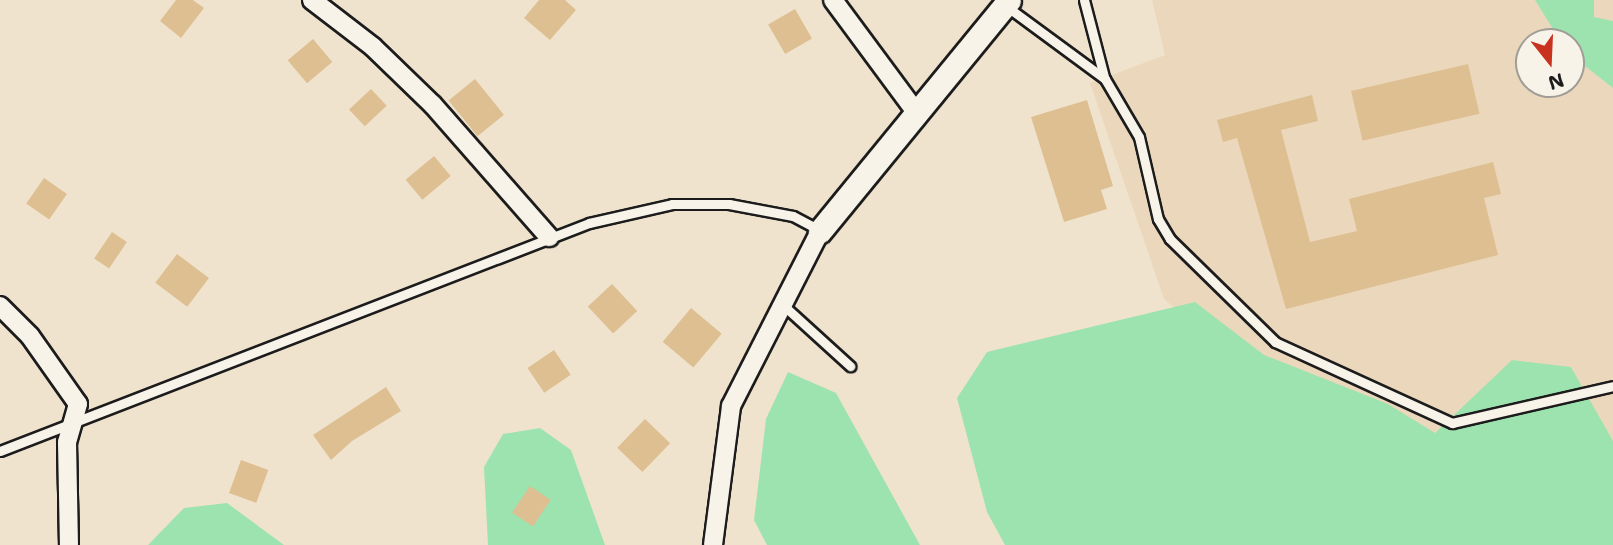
<!DOCTYPE html>
<style>
body{margin:0}
#map{position:relative;width:1613px;height:545px;overflow:hidden;background:#f0e3ce;font-family:"Shantell Sans",sans-serif}
div>[style]{position:absolute}
.built>*{inset:0;background:#ebd8bc}
.green>*{inset:0;background:#9de3af}
.building>*{inset:0;background:#debf91;transform-origin:0 0}
.roads{filter:drop-shadow(2px 0 #1c1c1c) drop-shadow(-2px 0 #1c1c1c) drop-shadow(0 2px #1c1c1c) drop-shadow(0 -2px #1c1c1c)}
.service>*{height:9px;margin:-4.5px;padding:0 4.5px;transform-origin:4.5px;border-radius:4.5px;background:#f7f3e8}
.minor>*{height:18px;margin:-9px;padding:0 9px;transform-origin:9px;border-radius:9px;background:#f7f3e8}
.tertiary>*{height:23px;margin:-11.5px;padding:0 11.5px;transform-origin:11.5px;border-radius:11.5px;background:#f7f3e8}
span{translate:-50% -50%;white-space:nowrap;text-align:center;line-height:1.15;-webkit-text-stroke:6px #f7f3e8;paint-order:stroke}
.north{position:absolute;left:1515px;top:28px;width:70px;height:70px;box-sizing:border-box;background:#f7f3e8;border:2px solid #9f9d96;border-radius:50%;rotate:162deg;font-size:19px;font-weight:700;line-height:28px;text-align:center;color:#1c1c1c}
.north::after{content:'';display:block;margin:auto;width:24px;height:32px;background:#c8321e;clip-path:polygon(50% 0,100% 100%,50% 72%,0 100%)}
</style>
<div id="map">
<div class="built">
<div style="clip-path:polygon(evenodd,1152px 0,1613px 0,1613px 545px,1452px 545px,1164px 299px,1090px 83px,1165px 55px,1152px 0,1529px 42px,1571px 42px,1571px 84px,1529px 84px,1529px 42px)"></div>
</div>
<div class="green">
<div style="clip-path:polygon(1535px 0,1594px 0,1594px 17px,1613px 21px,1613px 88px,1571px 55px,1571px 42px,1561px 42px)"></div>
<div style="clip-path:polygon(1195px 302px,1264px 355px,1388px 404px,1435px 433px,1512px 360px,1571px 367px,1613px 441px,1613px 545px,1005px 545px,987px 512px,957px 398px,987px 352px)"></div>
<div style="clip-path:polygon(788px 372px,836px 393px,920px 545px,767px 545px,754px 520px,766px 419px)"></div>
<div style="clip-path:polygon(540px 428px,571px 450px,605px 545px,488px 545px,484px 467px,503px 434px)"></div>
<div style="clip-path:polygon(227px 503px,284px 545px,148px 545px,184px 508px)"></div>
</div>
<div class="building">
<div style="clip-path:polygon(176px 0,193px 0,204px 8px,181px 38px,160px 21px)"></div>
<div style="clip-path:polygon(539px 0,565px 0,576px 10px,550px 40px,524px 18px)"></div>
<div style="left:795px;top:9px;width:34px;height:31px;rotate:60deg"></div>
<div style="left:313px;top:39px;width:30px;height:33px;rotate:50deg"></div>
<div style="left:1468px;top:64px;width:51px;height:120px;rotate:77deg"></div>
<div style="left:475px;top:79px;width:46px;height:34px;rotate:51deg"></div>
<div style="left:371px;top:89px;width:23px;height:30px;rotate:47deg"></div>
<div style="clip-path:polygon(1312px 95px,1318px 121px,1281px 130px,1310px 242px,1357px 231px,1349px 199px,1493px 162px,1501px 194px,1484px 198px,1498px 255px,1286px 309px,1237px 138px,1223px 142px,1217px 120px)"></div>
<div style="clip-path:polygon(1087px 100px,1113px 186px,1101px 190px,1107px 209px,1064px 222px,1031px 117px)"></div>
<div style="left:434px;top:156px;width:26px;height:37px;rotate:50deg"></div>
<div style="left:44px;top:178px;width:28px;height:31px;rotate:35deg"></div>
<div style="left:112px;top:232px;width:18px;height:32px;rotate:34deg"></div>
<div style="left:177px;top:254px;width:40px;height:36px;rotate:37deg"></div>
<div style="left:612px;top:284px;width:37px;height:33px;rotate:47deg"></div>
<div style="left:691px;top:308px;width:40px;height:44px;rotate:40deg"></div>
<div style="left:554px;top:350px;width:30px;height:32px;rotate:56deg"></div>
<div style="clip-path:polygon(386px 387px,401px 411px,352px 441px,331px 460px,313px 435px)"></div>
<div style="left:645px;top:419px;width:35px;height:40px;rotate:44deg"></div>
<div style="left:241px;top:460px;width:29px;height:35px;rotate:20deg"></div>
<div style="left:530px;top:486px;width:25px;height:32px;rotate:34deg"></div>
</div>
<div class="roads">
<div class="service">
<div style="left:1084px;top:0;width:80px;rotate:75.4deg"></div>
<div style="left:1006px;top:6px;width:123px;rotate:36.4deg"></div>
<div style="left:1105px;top:79px;width:67px;rotate:59.6deg"></div>
<div style="left:1139px;top:137px;width:84px;rotate:77deg"></div>
<div style="left:1158px;top:219px;width:23px;rotate:59deg"></div>
<div style="left:1170px;top:239px;width:147px;rotate:44.4deg"></div>
<div style="left:1275px;top:342px;width:195px;rotate:24.6deg"></div>
<div style="left:1452px;top:423px;width:165px;rotate:-12.9deg"></div>
<div style="left:783px;top:305px;width:91px;rotate:42.3deg"></div>
<div style="left:0;top:451px;width:632px;rotate:-21.16deg"></div>
<div style="left:589px;top:223px;width:85px;rotate:-12.9deg"></div>
<div style="left:672px;top:204px;width:57px"></div>
<div style="left:729px;top:204px;width:65px;rotate:10.6deg"></div>
<div style="left:793px;top:216px;width:30px;rotate:28deg"></div>
</div>
<div class="minor">
<div style="left:312px;top:0;width:77px;rotate:37.6deg"></div>
<div style="left:373px;top:47px;width:83px;rotate:44deg"></div>
<div style="left:433px;top:105px;width:176px;rotate:48.7deg"></div>
<div style="left:833px;top:0;width:139px;rotate:53.5deg"></div>
<div style="left:0;top:306px;width:42px;rotate:45deg"></div>
<div style="left:30px;top:336px;width:83px;rotate:54.8deg"></div>
<div style="left:78px;top:404px;width:40px;rotate:106deg"></div>
<div style="left:67px;top:442px;width:103px;rotate:88.9deg"></div>
<div style="left:713px;top:545px;width:140px;rotate:-82.6deg"></div>
<div style="left:731px;top:406px;width:196px;rotate:-63deg"></div>
</div>
<div class="tertiary">
<div style="left:820px;top:231px;width:298px;rotate:-50.7deg"></div>
</div>
</div>
<div class="north">N</div>
</div>
